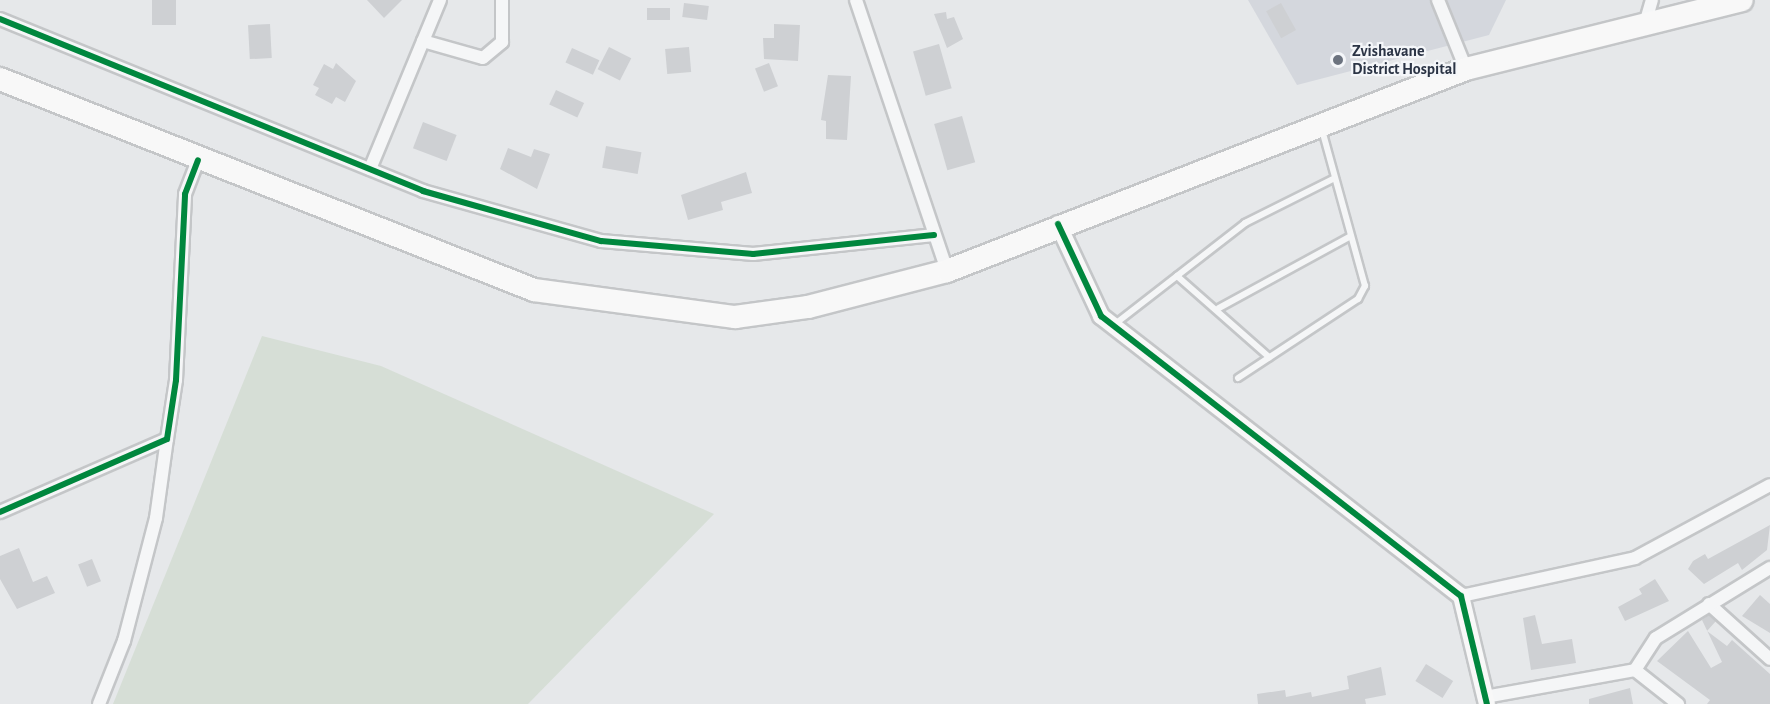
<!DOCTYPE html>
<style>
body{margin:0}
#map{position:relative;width:1770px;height:704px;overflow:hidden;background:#e6e8ea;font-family:"Alegreya Sans",sans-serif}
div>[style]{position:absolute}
.built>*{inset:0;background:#d4d7dd}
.green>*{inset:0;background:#d6ded6}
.building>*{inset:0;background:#ced0d3;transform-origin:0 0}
.roads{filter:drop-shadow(2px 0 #c4c6c8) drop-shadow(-2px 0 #c4c6c8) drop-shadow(0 2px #c4c6c8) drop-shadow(0 -2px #c4c6c8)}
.lane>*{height:6px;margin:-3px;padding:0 3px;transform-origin:3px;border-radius:3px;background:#f5f6f7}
.street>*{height:12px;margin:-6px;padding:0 6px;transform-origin:6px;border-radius:6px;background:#f5f6f7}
.secondary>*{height:16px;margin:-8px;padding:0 8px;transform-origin:8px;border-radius:8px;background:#f8f8f8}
.highway>*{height:22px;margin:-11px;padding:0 11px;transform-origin:11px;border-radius:11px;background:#f8f8f8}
.cycleway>*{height:6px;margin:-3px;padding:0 3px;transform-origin:3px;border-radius:3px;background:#00873e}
.dots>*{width:16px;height:16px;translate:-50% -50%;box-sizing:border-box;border:3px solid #f4f6f9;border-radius:50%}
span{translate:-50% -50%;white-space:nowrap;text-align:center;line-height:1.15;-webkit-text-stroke:4.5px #f4f6f9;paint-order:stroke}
.poi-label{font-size:16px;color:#2b3445;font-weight:700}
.left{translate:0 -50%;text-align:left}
</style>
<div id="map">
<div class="built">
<div style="clip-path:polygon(1248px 0,1506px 0,1489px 35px,1297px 85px)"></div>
</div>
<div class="green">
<div style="clip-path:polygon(262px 336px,381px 366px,714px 514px,528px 704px,113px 704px)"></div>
</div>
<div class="building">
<div style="left:152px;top:0;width:24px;height:25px"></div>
<div style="clip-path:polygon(367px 0,402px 0,384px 18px)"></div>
<div style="left:684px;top:3px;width:25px;height:14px;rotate:7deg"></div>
<div style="left:1281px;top:3px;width:31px;height:17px;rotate:61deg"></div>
<div style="left:670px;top:8px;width:12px;height:23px;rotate:90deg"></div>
<div style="clip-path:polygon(946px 12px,947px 19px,954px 17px,963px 39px,947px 48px,934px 14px)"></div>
<div style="left:270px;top:24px;width:34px;height:22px;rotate:87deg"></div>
<div style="clip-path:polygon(774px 24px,800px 25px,798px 61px,764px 59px,763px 38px,774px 38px)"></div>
<div style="left:939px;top:44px;width:46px;height:27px;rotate:74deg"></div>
<div style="left:609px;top:47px;width:25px;height:25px;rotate:27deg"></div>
<div style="left:689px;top:47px;width:25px;height:24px;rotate:85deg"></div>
<div style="left:572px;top:48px;width:30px;height:16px;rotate:24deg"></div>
<div style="clip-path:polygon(336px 63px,356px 81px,345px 102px,336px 97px,332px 104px,315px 95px,319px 88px,313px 85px,324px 64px,333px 69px)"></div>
<div style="left:769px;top:63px;width:25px;height:15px;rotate:69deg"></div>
<div style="clip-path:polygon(828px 75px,851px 76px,847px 140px,826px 139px,826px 121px,821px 120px)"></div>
<div style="left:556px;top:90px;width:31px;height:16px;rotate:25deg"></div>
<div style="left:962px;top:116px;width:48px;height:29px;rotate:74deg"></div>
<div style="left:423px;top:122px;width:36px;height:28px;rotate:21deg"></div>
<div style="left:606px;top:146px;width:36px;height:22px;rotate:10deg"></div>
<div style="clip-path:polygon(508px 148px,531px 157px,534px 149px,550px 154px,537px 189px,500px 169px)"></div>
<div style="clip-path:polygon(746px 172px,752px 193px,721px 202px,723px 210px,688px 220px,681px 195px)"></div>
<div style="clip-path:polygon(1770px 525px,1767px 550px,1742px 570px,1738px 563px,1704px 584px,1688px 569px,1693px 561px,1705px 554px,1708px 559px)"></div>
<div style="clip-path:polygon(19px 548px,33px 582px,47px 576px,55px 593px,17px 609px,0 579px,0 556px)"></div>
<div style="left:92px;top:559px;width:24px;height:15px;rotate:68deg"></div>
<div style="clip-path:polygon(1655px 579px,1669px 601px,1625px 621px,1618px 607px,1642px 594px,1639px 589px)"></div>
<div style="clip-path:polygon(1760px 595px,1770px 604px,1770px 633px,1742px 616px)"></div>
<div style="clip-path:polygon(1535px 615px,1542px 644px,1572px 639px,1576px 663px,1531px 670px,1523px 618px)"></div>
<div style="clip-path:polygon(1709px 615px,1716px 621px,1707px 631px,1727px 646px,1732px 640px,1770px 674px,1770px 704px,1707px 704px,1710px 700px,1657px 661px,1688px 631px,1711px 668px,1722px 662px,1702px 620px)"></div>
<div style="left:1426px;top:664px;width:32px;height:20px;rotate:32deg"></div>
<div style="clip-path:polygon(1381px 667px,1386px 695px,1365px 699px,1366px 704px,1258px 704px,1257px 694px,1285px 690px,1286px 697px,1311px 692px,1312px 697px,1349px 689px,1347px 676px)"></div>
<div style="clip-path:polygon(1630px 688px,1633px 704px,1589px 704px,1589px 699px)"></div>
</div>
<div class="roads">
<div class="lane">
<div style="left:1177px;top:276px;width:123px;rotate:41.4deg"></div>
<div style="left:1219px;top:308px;width:150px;rotate:-28.6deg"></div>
<div style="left:1115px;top:324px;width:165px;rotate:-37.8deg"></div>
<div style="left:1245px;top:223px;width:98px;rotate:-26.6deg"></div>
<div style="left:1238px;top:378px;width:144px;rotate:-33.4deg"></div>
<div style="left:1358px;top:299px;width:15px;rotate:-62deg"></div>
<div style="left:1365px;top:286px;width:162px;rotate:-105.4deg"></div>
</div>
<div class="street">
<div style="left:856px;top:0;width:286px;rotate:71.4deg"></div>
<div style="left:1438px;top:0;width:74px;rotate:67.9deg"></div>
<div style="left:0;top:19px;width:457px;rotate:22.1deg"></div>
<div style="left:423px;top:191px;width:185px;rotate:15.7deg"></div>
<div style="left:601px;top:241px;width:153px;rotate:4.9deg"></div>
<div style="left:753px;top:254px;width:182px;rotate:-6deg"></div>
<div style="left:1645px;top:24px;width:25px;rotate:-74deg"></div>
<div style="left:423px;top:41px;width:62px;rotate:15.8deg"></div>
<div style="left:483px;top:58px;width:25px;rotate:-40deg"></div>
<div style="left:502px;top:42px;width:42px;rotate:-90deg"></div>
<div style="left:370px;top:169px;width:183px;rotate:-67.5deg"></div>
<div style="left:0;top:512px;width:182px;rotate:-23.6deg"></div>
<div style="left:167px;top:439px;width:60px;rotate:-81.3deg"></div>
<div style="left:176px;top:380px;width:186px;rotate:-87.2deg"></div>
<div style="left:185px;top:194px;width:36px;rotate:-69deg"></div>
<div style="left:1461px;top:596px;width:178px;rotate:-12.3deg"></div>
<div style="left:1635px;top:558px;width:153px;rotate:-28.4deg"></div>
<div style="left:1709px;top:604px;width:82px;rotate:42deg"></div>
<div style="left:1635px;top:670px;width:55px;rotate:38.3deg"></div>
<div style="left:1485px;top:697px;width:152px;rotate:-10.2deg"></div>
<div style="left:1635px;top:670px;width:38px;rotate:-57deg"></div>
<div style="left:1656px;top:638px;width:134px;rotate:-31.6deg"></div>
<div style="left:99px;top:704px;width:68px;rotate:-68.4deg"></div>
<div style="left:124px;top:641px;width:127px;rotate:-75.4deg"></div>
<div style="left:156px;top:518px;width:80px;rotate:-82.1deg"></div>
</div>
<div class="secondary">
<div style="left:1058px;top:224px;width:102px;rotate:64.9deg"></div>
<div style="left:1101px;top:316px;width:456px;rotate:37.9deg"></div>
<div style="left:1461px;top:596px;width:111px;rotate:76.5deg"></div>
</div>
<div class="highway">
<div style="left:0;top:79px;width:574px;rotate:21.56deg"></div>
<div style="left:534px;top:290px;width:203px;rotate:7.7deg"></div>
<div style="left:735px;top:317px;width:74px;rotate:-7.8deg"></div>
<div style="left:808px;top:307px;width:144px;rotate:-14.5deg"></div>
<div style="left:947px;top:271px;width:557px;rotate:-21.27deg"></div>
<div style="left:1466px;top:69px;width:284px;rotate:-14deg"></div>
</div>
</div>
<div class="cycleway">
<div style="left:0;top:19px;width:457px;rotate:22.1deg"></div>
<div style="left:423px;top:191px;width:185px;rotate:15.7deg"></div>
<div style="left:601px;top:241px;width:153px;rotate:4.9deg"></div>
<div style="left:753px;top:254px;width:182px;rotate:-6deg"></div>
<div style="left:1058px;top:224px;width:102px;rotate:64.9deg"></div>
<div style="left:1101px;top:316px;width:456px;rotate:37.9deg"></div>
<div style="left:1461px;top:596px;width:111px;rotate:76.5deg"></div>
<div style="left:0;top:512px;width:182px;rotate:-23.6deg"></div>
<div style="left:167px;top:439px;width:60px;rotate:-81.3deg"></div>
<div style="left:176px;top:380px;width:186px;rotate:-87.2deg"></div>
<div style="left:185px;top:194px;width:36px;rotate:-69deg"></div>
</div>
<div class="dots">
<div style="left:1338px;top:60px;background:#6c737f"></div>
</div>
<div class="poi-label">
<span class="left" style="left:1352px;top:60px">Zvishavane<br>District Hospital</span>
</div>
</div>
